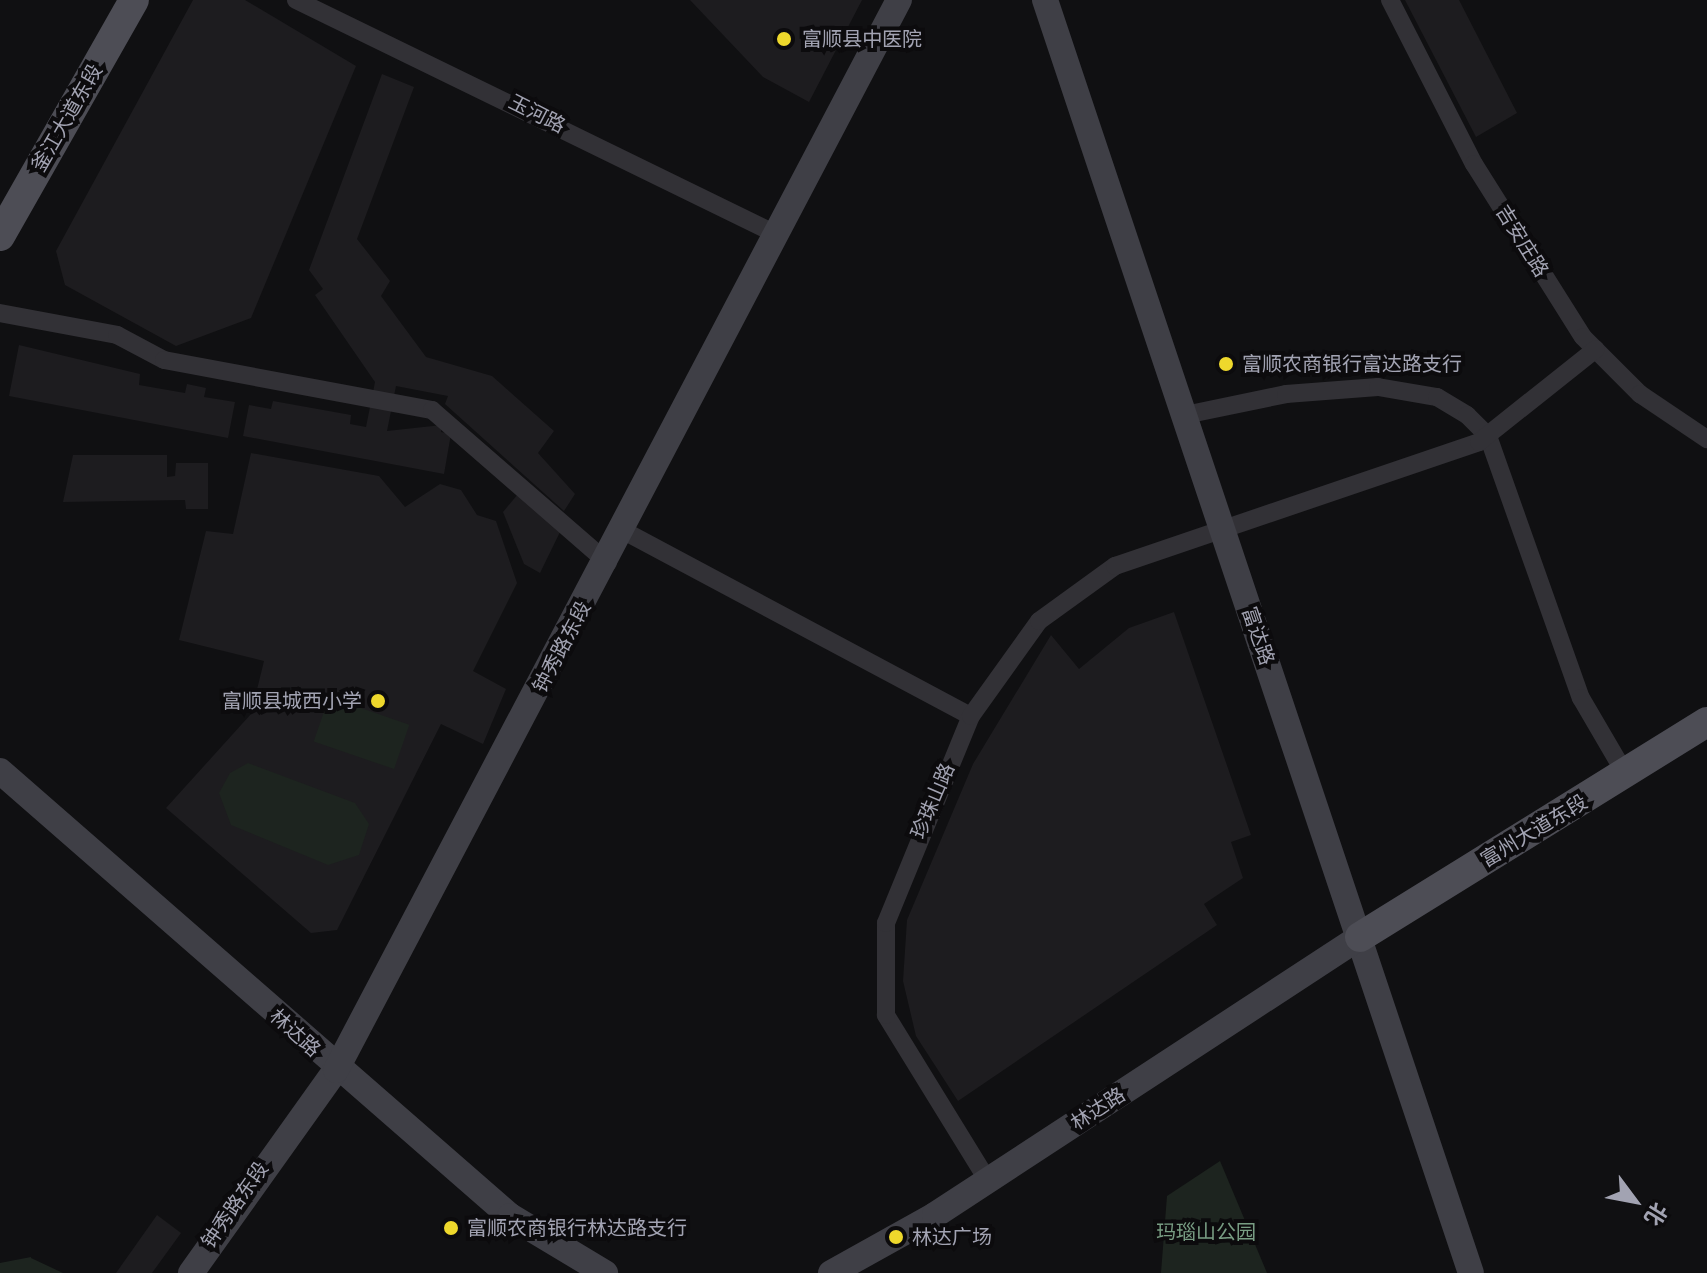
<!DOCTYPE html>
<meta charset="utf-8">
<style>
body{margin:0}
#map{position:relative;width:1707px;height:1273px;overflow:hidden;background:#101012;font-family:Signika,"Noto Sans SC",sans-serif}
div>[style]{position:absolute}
.built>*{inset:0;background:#1d1c1f}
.green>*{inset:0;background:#1d241f;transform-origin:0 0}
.street>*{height:18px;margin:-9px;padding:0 9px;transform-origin:9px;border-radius:9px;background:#323136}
.secondary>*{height:26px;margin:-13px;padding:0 13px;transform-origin:13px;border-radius:13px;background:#3f3f46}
.primary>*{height:30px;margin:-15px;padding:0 15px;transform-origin:15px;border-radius:15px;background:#4d4d55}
.dots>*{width:22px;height:22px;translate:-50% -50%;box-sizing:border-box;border:4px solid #0c0b0d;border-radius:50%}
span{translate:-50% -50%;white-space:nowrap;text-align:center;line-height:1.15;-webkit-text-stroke:8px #0c0b0d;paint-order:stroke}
.poi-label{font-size:20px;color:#a2a3b2}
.left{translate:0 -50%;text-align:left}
.right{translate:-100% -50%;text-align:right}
.street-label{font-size:20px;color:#a2a3b2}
.park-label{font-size:20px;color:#789d83}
.north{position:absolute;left:1595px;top:1161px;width:80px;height:80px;-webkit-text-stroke:6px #0c0b0d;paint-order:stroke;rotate:122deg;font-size:22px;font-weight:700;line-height:32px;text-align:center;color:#a2a3b2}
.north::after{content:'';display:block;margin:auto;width:28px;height:36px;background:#a2a3b2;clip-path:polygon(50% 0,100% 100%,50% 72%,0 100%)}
</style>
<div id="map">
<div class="built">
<div style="clip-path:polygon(193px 0,245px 0,356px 66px,251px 318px,176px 346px,65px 285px,56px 251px)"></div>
<div style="clip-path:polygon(690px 0,862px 0,809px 102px,763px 77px)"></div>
<div style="clip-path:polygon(1405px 0,1459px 0,1517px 113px,1476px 137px)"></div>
<div style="clip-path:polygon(382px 74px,414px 87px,357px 239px,390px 281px,381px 296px,426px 357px,492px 376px,554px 431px,538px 453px,575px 494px,564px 511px,445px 404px,448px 396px,396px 386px,387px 431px,442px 425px,441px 432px,451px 434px,444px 474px,243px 436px,249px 405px,271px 409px,273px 401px,351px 415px,350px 424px,366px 427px,375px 382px,315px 295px,323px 289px,309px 270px)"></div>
<div style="clip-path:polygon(19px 345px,140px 374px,139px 385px,185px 393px,187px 384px,206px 388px,204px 397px,235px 402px,228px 438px,9px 396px)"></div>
<div style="clip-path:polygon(251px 453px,379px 476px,405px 507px,440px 484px,461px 490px,477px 515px,496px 521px,517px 583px,473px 671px,506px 689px,483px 744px,441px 724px,337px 930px,311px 933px,166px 808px,251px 714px,264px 661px,179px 640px,206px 531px,233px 534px)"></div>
<div style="clip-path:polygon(73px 455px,167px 455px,167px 477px,175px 476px,176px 463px,208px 463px,208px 509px,186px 509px,185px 500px,63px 502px)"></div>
<div style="clip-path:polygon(518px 494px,560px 532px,540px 573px,524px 564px,503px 512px)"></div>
<div style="clip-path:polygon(1174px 612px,1251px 835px,1231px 842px,1243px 878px,1204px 904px,1217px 925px,958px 1101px,916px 1036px,903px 981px,907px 920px,973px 764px,1051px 635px,1079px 669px,1129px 628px)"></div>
<div style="clip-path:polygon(157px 1215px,181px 1233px,152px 1273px,116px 1273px)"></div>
</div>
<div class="green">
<div style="left:329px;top:697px;width:85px;height:47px;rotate:19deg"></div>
<div style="clip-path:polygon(248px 763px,355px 803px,369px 824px,359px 855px,328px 865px,231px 825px,219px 793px,230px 773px)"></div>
<div style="clip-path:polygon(1220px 1161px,1267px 1273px,1161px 1273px,1167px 1196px)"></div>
<div style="clip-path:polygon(31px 1257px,31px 1258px,63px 1273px,0 1273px,0 1263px)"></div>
</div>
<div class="street">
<div style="left:296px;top:0;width:534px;rotate:25.99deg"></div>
<div style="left:1390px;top:0;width:184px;rotate:62.9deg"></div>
<div style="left:1474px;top:164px;width:204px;rotate:57.8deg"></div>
<div style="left:1583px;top:337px;width:81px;rotate:45deg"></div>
<div style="left:1640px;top:394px;width:81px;rotate:33.9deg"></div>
<div style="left:0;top:313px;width:119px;rotate:10.6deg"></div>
<div style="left:117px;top:335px;width:53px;rotate:28deg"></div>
<div style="left:164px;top:360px;width:273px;rotate:10.6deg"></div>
<div style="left:432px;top:410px;width:233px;rotate:41deg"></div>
<div style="left:1185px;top:415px;width:103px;rotate:-11.7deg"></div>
<div style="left:1286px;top:394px;width:92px;rotate:-4.4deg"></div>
<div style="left:1378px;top:387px;width:60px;rotate:9.6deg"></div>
<div style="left:1437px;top:397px;width:35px;rotate:31deg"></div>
<div style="left:1467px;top:415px;width:30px;rotate:45deg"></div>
<div style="left:1488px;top:436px;width:278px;rotate:70.5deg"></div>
<div style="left:1581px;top:698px;width:89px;rotate:59.7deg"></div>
<div style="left:624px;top:531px;width:393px;rotate:28.1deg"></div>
<div style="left:988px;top:1181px;width:195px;rotate:-121.6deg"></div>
<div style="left:886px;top:1015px;width:92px;rotate:-90deg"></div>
<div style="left:886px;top:923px;width:224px;rotate:-67.7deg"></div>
<div style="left:971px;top:716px;width:117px;rotate:-54.4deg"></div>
<div style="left:1039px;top:621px;width:94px;rotate:-35.9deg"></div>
<div style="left:1115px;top:566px;width:385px;rotate:-18.8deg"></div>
<div style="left:1479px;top:442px;width:149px;rotate:-38.5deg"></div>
</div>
<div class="secondary">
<div style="left:1045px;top:0;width:1342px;rotate:71.5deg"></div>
<div style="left:0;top:771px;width:677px;rotate:41.11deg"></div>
<div style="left:510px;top:1216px;width:111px;rotate:31deg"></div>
<div style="left:191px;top:1273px;width:249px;rotate:-54.5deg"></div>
<div style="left:336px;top:1070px;width:1209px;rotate:-62.25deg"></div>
<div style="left:831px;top:1273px;width:119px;rotate:-29.1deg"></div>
<div style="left:935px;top:1215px;width:508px;rotate:-33.19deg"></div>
</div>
<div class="primary">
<div style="left:0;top:236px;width:271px;rotate:-60.4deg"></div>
<div style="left:1360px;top:937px;width:408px;rotate:-31.8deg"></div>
</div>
<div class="dots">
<div style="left:784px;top:39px;background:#eed82c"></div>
<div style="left:1226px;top:364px;background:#eed82c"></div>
<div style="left:378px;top:701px;background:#eed82c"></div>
<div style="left:451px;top:1228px;background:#eed82c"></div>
<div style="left:896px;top:1237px;background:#eed82c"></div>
</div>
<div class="poi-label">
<span class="left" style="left:802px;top:39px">富顺县中医院</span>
<span class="left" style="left:1242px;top:364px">富顺农商银行富达路支行</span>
<span class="right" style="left:362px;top:701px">富顺县城西小学</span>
<span class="left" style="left:467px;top:1228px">富顺农商银行林达路支行</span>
<span class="left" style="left:912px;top:1237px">林达广场</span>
</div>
<div class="street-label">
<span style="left:537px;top:114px;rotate:27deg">玉河路</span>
<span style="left:67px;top:118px;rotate:-60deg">釜江大道东段</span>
<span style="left:1522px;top:241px;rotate:58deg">吉安庄路</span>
<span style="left:1258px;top:636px;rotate:71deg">富达路</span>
<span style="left:562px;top:647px;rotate:-62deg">钟秀路东段</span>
<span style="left:933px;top:801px;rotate:-67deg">珍珠山路</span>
<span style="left:1534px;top:831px;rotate:-31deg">富州大道东段</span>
<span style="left:295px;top:1033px;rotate:42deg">林达路</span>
<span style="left:1098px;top:1109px;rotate:-33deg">林达路</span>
<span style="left:235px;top:1205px;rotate:-55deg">钟秀路东段</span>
</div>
<div class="park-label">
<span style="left:1206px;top:1232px">玛瑙山公园</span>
</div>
<div class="north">北</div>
</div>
